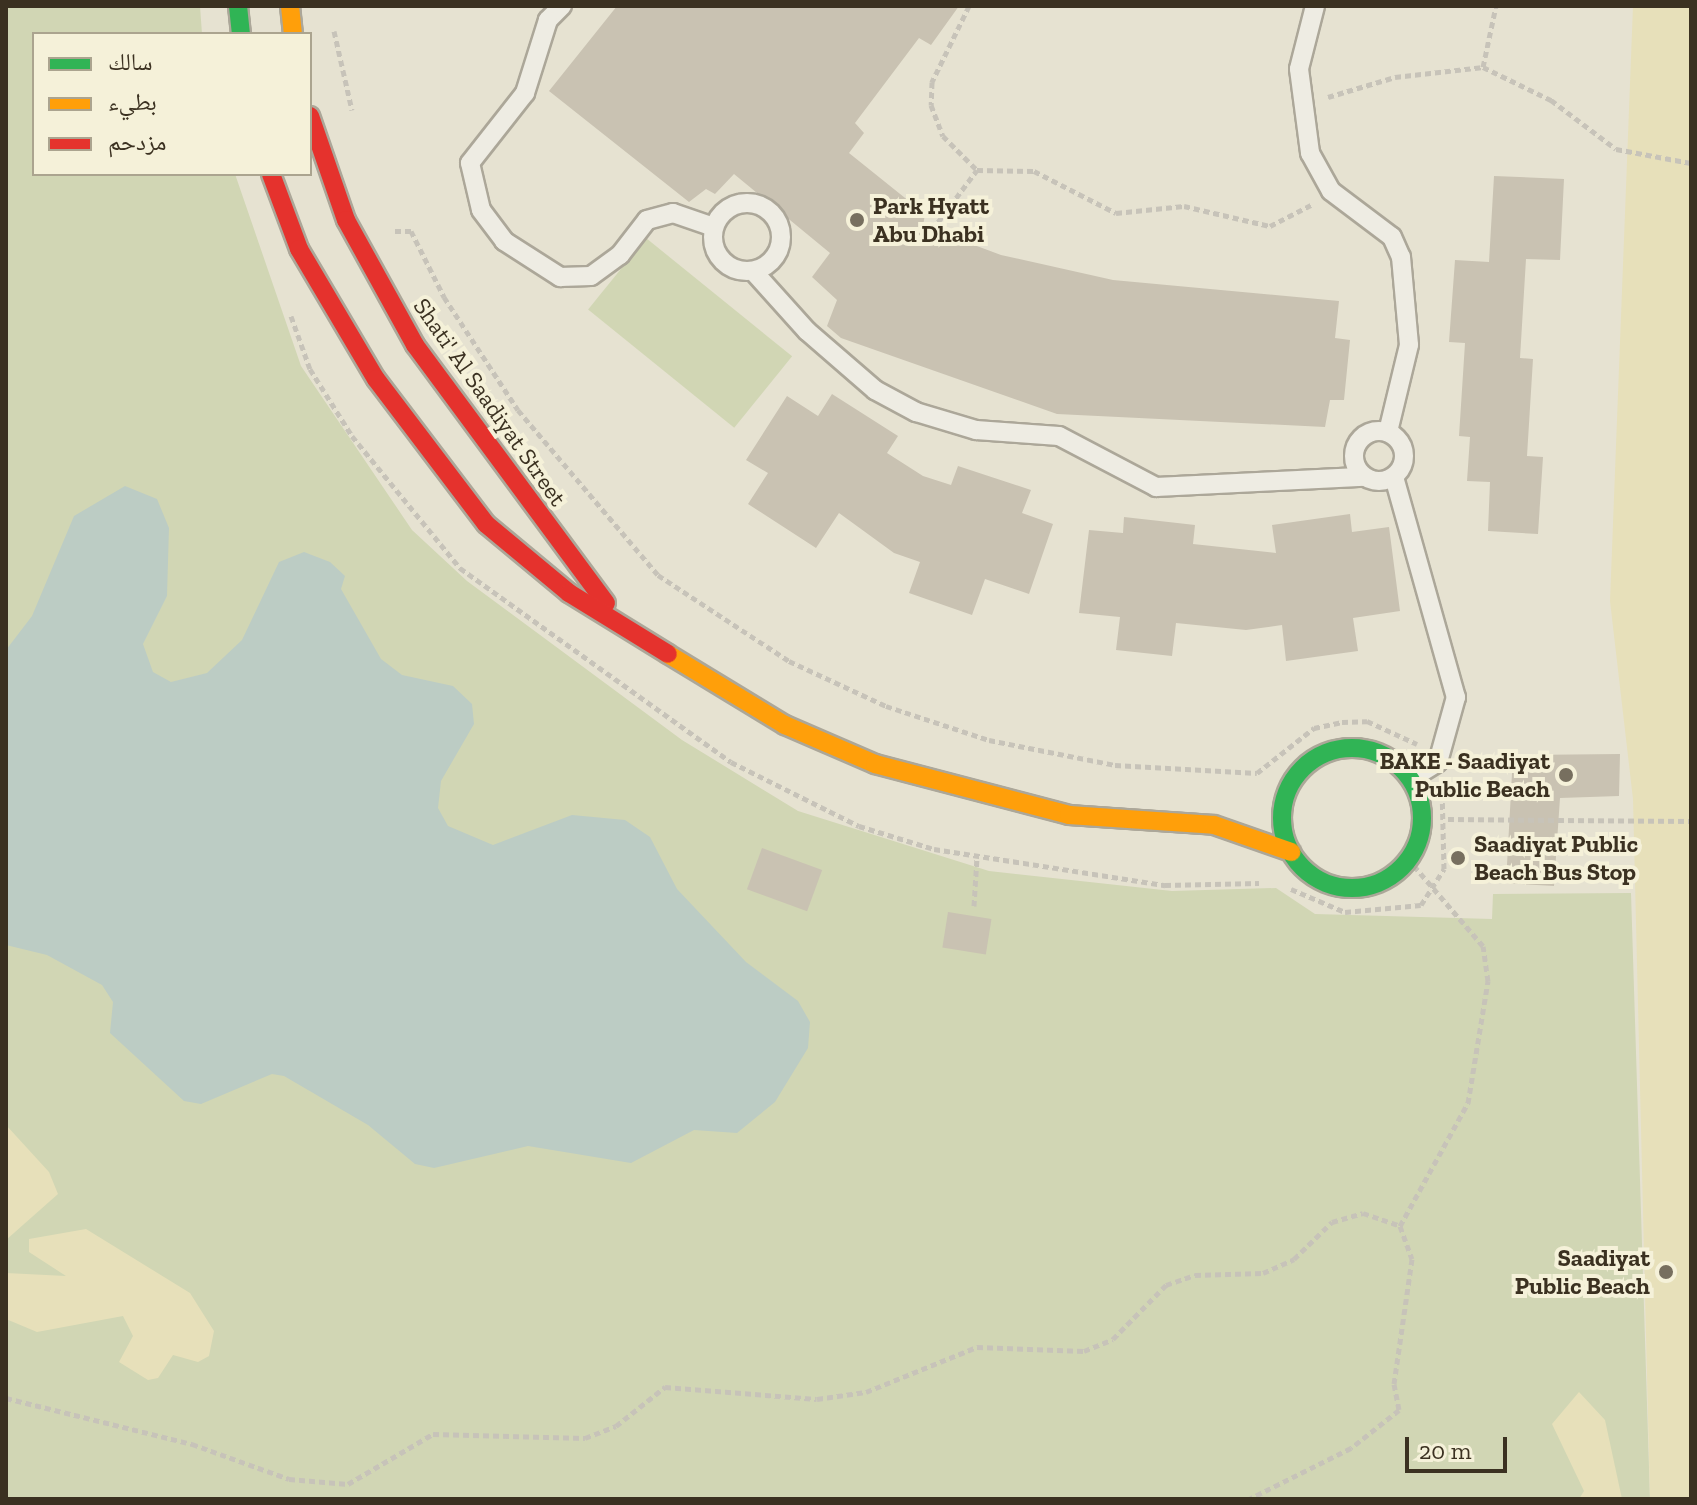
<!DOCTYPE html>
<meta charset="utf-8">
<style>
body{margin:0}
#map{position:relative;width:1697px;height:1505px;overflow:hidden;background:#e6e2d1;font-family:"Zilla Slab","Noto Naskh Arabic",serif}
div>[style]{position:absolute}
.green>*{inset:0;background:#d1d6b4;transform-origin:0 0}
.sand>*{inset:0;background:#e7e0ba}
.water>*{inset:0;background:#bcccc4}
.building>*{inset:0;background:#c9c2b2;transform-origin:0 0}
.path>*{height:5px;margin-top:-2.5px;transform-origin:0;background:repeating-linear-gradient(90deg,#c7c3b9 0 6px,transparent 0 10px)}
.roads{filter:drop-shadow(2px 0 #aca799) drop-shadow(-2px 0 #aca799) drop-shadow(0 2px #aca799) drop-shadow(0 -2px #aca799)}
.lane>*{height:18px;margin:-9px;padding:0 9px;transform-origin:9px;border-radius:9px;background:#eeece3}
.lane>.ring{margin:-9px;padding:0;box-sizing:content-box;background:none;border:18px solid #eeece3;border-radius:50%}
.fast>*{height:18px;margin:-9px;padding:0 9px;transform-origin:9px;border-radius:9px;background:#30b455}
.fast>.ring{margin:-9px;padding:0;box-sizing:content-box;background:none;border:18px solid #30b455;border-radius:50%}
.slow>*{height:18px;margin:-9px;padding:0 9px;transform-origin:9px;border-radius:9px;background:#ff9f0a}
.jam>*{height:18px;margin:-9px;padding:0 9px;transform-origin:9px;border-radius:9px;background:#e5322d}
.dots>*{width:22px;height:22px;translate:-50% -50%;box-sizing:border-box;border:4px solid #f5f1d9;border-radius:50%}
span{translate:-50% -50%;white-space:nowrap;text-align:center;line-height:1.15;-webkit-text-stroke:8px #f5f1d9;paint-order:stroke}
.poi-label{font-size:24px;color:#3b3121;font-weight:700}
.left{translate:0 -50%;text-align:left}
.right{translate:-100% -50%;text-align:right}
.street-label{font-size:24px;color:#3b3121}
.frame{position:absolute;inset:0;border:8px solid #3b3121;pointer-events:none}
.legend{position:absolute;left:32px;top:32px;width:280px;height:144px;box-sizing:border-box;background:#f5f1d9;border:2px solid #aba48f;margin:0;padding:10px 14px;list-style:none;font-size:24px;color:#3b3121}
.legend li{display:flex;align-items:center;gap:16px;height:40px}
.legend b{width:40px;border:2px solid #aba48f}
.scale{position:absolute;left:1405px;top:1437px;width:102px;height:36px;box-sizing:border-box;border:4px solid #3b3121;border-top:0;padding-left:10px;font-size:24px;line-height:28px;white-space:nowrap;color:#3b3121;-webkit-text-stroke:6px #f5f1d9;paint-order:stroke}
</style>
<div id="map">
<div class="green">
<div style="clip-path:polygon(6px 6px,200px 6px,202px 34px,34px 34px,34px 174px,235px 174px,301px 366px,412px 530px,467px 581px,682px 740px,798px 811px,989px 871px,1172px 891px,1276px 888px,1315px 914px,1492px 919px,1493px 894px,1631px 893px,1650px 1499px,6px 1499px)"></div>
<div style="left:646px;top:238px;width:188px;height:92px;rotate:39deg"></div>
</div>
<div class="sand">
<div style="clip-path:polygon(1633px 6px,1691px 6px,1691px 1499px,1650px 1499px,1633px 799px,1610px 601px)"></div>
<div style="clip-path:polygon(6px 1125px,49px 1172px,58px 1194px,6px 1240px)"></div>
<div style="clip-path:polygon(86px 1229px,190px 1293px,214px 1331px,209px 1356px,198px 1362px,173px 1355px,158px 1378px,148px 1380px,119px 1362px,133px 1336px,123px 1316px,37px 1332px,6px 1319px,6px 1273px,66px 1276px,29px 1252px,29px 1239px)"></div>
<div style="clip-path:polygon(1579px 1392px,1605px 1420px,1622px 1499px,1579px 1499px,1584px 1491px,1552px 1424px)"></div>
</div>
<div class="water">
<div style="clip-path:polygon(125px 486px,157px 499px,169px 528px,167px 596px,143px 644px,153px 672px,171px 682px,207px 673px,242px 640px,279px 562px,304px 552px,330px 562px,345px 576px,341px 589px,381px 659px,402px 675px,453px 686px,472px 704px,474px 724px,441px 781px,438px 808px,448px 826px,493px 845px,572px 815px,625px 820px,650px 837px,677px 889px,746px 962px,798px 1001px,810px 1022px,808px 1048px,775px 1102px,737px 1133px,694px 1130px,631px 1163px,528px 1146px,434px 1168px,415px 1164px,368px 1125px,284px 1076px,272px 1074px,201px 1104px,184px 1101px,110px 1033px,113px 1002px,102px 985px,47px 955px,6px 945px,6px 650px,32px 616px,74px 516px)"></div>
</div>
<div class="building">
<div style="clip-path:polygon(617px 6px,959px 6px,931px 45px,919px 38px,855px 123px,864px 133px,849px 153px,925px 214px,923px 226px,1001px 255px,1113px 280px,1339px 301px,1335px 338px,1350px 340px,1344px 400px,1330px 400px,1325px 427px,1057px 414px,841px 338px,827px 326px,837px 300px,812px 277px,830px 253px,734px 174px,715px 194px,706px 189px,689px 202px,549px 91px)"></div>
<div style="clip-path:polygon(1494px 176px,1564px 179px,1560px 260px,1526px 259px,1520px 358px,1533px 359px,1527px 456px,1543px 457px,1538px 534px,1488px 531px,1490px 482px,1467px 481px,1470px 437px,1459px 436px,1465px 343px,1449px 342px,1455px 260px,1489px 262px)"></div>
<div style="clip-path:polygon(832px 394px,898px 436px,887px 453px,923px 476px,951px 485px,958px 466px,1031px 490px,1022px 513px,1053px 524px,1029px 594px,985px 579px,972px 615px,909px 593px,920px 562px,894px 553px,839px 513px,816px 548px,748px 504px,768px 473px,746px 460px,787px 396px,818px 416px)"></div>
<div style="clip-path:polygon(1350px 514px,1352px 532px,1389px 527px,1400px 611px,1353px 618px,1358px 651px,1286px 661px,1282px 625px,1246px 630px,1176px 623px,1172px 656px,1116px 650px,1120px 617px,1079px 613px,1089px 530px,1123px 533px,1124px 517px,1195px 525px,1193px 544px,1276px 553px,1272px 525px)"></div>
<div style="clip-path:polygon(1620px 754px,1619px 796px,1560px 798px,1554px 886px,1506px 883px,1513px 755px)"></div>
<div style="left:762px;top:848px;width:64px;height:44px;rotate:20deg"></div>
<div style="left:948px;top:912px;width:44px;height:36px;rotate:9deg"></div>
</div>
<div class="path">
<div style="left:969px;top:6px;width:85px;rotate:116deg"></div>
<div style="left:932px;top:82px;width:23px;rotate:92deg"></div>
<div style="left:931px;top:105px;width:33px;rotate:69deg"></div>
<div style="left:943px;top:136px;width:48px;rotate:45deg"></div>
<div style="left:977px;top:170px;width:57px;rotate:1deg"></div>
<div style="left:1034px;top:171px;width:92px;rotate:27.1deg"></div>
<div style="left:1116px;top:213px;width:68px;rotate:-5.9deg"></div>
<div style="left:1184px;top:206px;width:88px;rotate:13.1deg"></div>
<div style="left:1270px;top:226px;width:46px;rotate:-27.1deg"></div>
<div style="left:334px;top:31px;width:81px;rotate:77.2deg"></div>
<div style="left:1483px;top:67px;width:62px;rotate:-78deg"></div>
<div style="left:1328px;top:97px;width:70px;rotate:-16.6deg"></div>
<div style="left:1395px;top:77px;width:89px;rotate:-6.5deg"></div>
<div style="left:1483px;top:67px;width:76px;rotate:25.9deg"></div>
<div style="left:1551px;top:100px;width:81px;rotate:37deg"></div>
<div style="left:1616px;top:149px;width:76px;rotate:10.6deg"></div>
<div style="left:932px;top:230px;width:75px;rotate:-53.1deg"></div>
<div style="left:395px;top:231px;width:16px"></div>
<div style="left:411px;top:231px;width:74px;rotate:63.4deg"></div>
<div style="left:444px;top:297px;width:135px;rotate:56.8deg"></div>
<div style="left:518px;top:410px;width:216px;rotate:49.7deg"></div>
<div style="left:658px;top:575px;width:157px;rotate:33.3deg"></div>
<div style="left:789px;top:661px;width:107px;rotate:24.9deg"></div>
<div style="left:886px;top:706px;width:108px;rotate:18.3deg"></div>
<div style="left:989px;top:740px;width:128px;rotate:11.2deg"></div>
<div style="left:1115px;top:765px;width:142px;rotate:3.2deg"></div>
<div style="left:1257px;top:773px;width:73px;rotate:-38.3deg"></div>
<div style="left:1314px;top:728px;width:29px;rotate:-12deg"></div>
<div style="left:1342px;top:722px;width:25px;rotate:-2deg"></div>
<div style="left:1367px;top:721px;width:55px;rotate:24.7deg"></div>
<div style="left:291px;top:316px;width:56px;rotate:70.3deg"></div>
<div style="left:310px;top:369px;width:79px;rotate:57.9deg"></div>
<div style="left:352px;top:436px;width:171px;rotate:50.7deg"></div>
<div style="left:460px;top:568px;width:333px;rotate:35.6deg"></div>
<div style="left:731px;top:762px;width:143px;rotate:26.6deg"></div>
<div style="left:859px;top:826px;width:78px;rotate:17deg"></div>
<div style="left:934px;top:849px;width:234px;rotate:8.9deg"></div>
<div style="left:1165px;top:885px;width:94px;rotate:-1.2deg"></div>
<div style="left:1448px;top:819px;width:243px;rotate:0.5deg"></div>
<div style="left:1291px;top:889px;width:59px;rotate:23.1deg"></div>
<div style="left:1345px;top:912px;width:76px;rotate:-5.3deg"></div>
<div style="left:1421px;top:905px;width:43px;rotate:-57.4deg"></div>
<div style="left:1444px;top:869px;width:81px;rotate:-91.4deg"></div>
<div style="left:974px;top:906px;width:49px;rotate:-86.5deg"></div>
<div style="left:1400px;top:1226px;width:141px;rotate:-61.1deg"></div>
<div style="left:1468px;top:1103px;width:124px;rotate:-80.7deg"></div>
<div style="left:1488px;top:981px;width:35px;rotate:-98deg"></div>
<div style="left:1483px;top:946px;width:113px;rotate:-130.7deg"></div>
<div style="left:6px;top:1398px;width:192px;rotate:13.9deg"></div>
<div style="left:192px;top:1444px;width:103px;rotate:19.8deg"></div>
<div style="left:289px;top:1479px;width:59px;rotate:4.8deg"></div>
<div style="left:348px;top:1484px;width:99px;rotate:-30.5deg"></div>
<div style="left:433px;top:1434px;width:152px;rotate:1.5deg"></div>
<div style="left:585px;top:1438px;width:33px;rotate:-21deg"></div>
<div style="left:616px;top:1426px;width:63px;rotate:-38.5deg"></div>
<div style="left:665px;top:1387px;width:152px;rotate:4.5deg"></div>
<div style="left:817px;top:1399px;width:49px;rotate:-8.1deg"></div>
<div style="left:866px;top:1392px;width:120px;rotate:-22.1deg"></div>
<div style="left:977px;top:1347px;width:107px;rotate:2.1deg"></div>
<div style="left:1084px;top:1351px;width:31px;rotate:-22deg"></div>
<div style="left:1113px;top:1339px;width:76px;rotate:-45.5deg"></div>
<div style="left:1166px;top:1285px;width:31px;rotate:-19deg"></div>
<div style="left:1195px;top:1275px;width:68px;rotate:-1.7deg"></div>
<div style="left:1263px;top:1273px;width:34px;rotate:-24deg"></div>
<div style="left:1294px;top:1259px;width:53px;rotate:-44.2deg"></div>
<div style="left:1332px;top:1222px;width:32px;rotate:-16deg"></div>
<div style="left:1363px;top:1213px;width:39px;rotate:19deg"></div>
<div style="left:1400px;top:1226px;width:35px;rotate:70deg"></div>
<div style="left:1412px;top:1259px;width:126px;rotate:98.2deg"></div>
<div style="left:1394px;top:1384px;width:26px;rotate:79deg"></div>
<div style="left:1399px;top:1410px;width:61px;rotate:141.6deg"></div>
<div style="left:1351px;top:1448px;width:114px;rotate:153.4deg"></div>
</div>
<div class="roads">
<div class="lane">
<div style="left:562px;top:6px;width:20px;rotate:135deg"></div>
<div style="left:548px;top:20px;width:77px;rotate:107.5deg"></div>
<div style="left:525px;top:93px;width:89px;rotate:128.2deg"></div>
<div style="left:470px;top:163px;width:48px;rotate:76.8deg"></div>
<div style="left:481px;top:210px;width:39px;rotate:53deg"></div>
<div style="left:504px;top:241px;width:67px;rotate:32.7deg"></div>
<div style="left:560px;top:277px;width:31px;rotate:-2deg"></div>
<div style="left:591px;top:276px;width:36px;rotate:-36deg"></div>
<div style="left:620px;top:255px;width:44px;rotate:-52.4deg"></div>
<div style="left:647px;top:220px;width:27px;rotate:-15deg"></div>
<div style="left:673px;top:213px;width:43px;rotate:18.9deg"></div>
<div style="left:1315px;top:6px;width:65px;rotate:104.3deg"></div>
<div style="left:1299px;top:69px;width:85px;rotate:82.5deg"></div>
<div style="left:1310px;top:153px;width:43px;rotate:61.1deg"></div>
<div style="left:1331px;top:191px;width:76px;rotate:37deg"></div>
<div style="left:1392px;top:237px;width:22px;rotate:66deg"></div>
<div style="left:1401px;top:257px;width:88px;rotate:84.8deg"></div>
<div style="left:1409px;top:345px;width:89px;rotate:103.6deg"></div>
<div class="ring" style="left:713px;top:203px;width:50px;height:50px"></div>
<div style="left:753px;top:271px;width:81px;rotate:48deg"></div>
<div style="left:807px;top:331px;width:90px;rotate:40.9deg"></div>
<div style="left:875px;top:390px;width:47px;rotate:28.2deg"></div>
<div style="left:916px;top:412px;width:63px;rotate:16.7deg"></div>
<div style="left:976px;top:430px;width:83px;rotate:4.1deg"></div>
<div style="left:1059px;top:436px;width:110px;rotate:27.7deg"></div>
<div style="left:1156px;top:487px;width:208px;rotate:-2.8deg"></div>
<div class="ring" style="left:1354px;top:431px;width:32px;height:32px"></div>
<div style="left:1394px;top:477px;width:229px;rotate:74.3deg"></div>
<div style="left:1456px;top:697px;width:67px;rotate:105.5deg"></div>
<div style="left:1438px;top:762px;width:32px;rotate:148deg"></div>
</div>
<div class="fast">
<div style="left:238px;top:6px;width:28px;rotate:84deg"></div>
<div class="ring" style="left:1282px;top:748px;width:122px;height:122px"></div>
</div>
<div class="slow">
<div style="left:290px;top:6px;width:28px;rotate:84deg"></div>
<div style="left:668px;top:654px;width:137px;rotate:31.3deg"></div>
<div style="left:785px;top:725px;width:98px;rotate:23.4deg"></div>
<div style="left:875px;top:764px;width:201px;rotate:14.7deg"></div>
<div style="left:1069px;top:815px;width:145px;rotate:3.9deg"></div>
<div style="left:1214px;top:825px;width:82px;rotate:19.3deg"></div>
</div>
<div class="jam">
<div style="left:310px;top:116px;width:110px;rotate:70.9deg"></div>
<div style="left:346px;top:220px;width:143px;rotate:61.1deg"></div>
<div style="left:415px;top:345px;width:321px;rotate:53.5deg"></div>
<div style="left:271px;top:174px;width:80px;rotate:69.5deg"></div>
<div style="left:299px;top:249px;width:151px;rotate:59.4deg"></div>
<div style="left:376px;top:379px;width:182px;rotate:52.8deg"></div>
<div style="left:486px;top:524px;width:108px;rotate:39.7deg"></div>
<div style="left:569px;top:593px;width:116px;rotate:31.6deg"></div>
</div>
</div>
<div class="dots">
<div style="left:857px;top:220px;background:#776f5f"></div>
<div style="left:1566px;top:775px;background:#776f5f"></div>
<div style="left:1458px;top:858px;background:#776f5f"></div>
<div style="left:1666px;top:1272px;background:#776f5f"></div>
</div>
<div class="poi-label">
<span class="left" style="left:873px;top:220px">Park Hyatt<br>Abu Dhabi</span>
<span class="right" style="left:1550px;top:775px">BAKE - Saadiyat<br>Public Beach</span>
<span class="left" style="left:1474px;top:858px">Saadiyat Public<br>Beach Bus Stop</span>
<span class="right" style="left:1650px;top:1272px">Saadiyat<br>Public Beach</span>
</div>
<div class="street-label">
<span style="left:490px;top:402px;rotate:55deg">Shati' Al Saadiyat Street</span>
</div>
<div class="frame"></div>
<ul class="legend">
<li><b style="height:10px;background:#30b455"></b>سالك</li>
<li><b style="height:10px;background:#ff9f0a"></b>بطيء</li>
<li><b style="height:10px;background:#e5322d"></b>مزدحم</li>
</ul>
<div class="scale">20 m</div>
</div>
